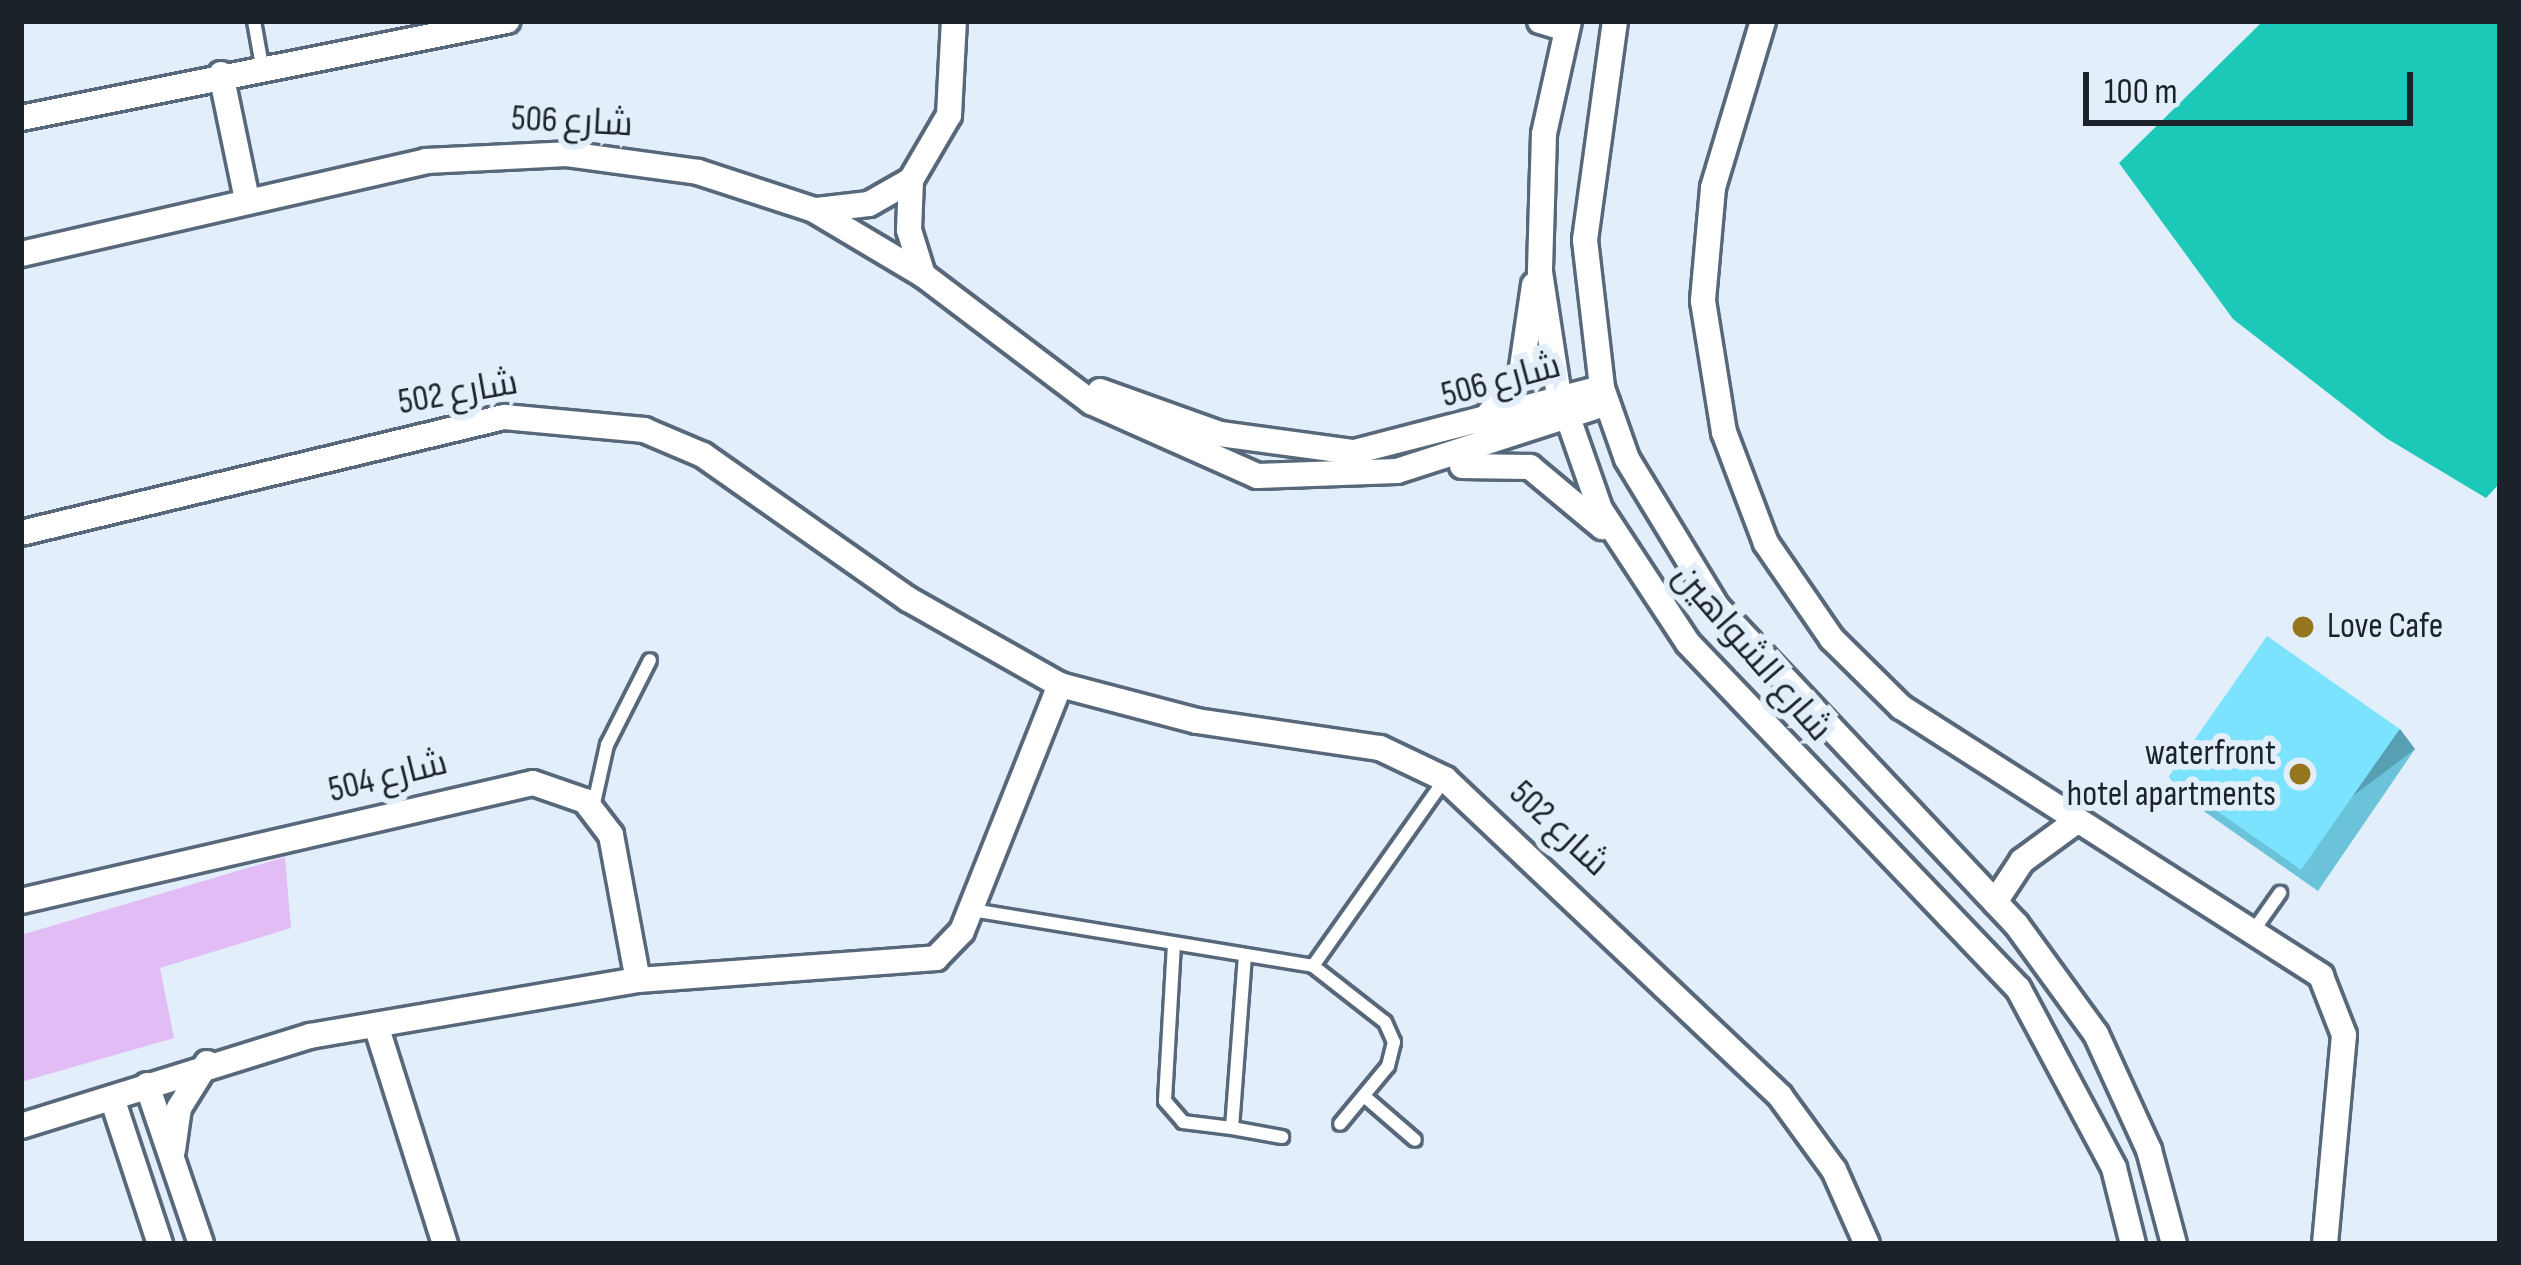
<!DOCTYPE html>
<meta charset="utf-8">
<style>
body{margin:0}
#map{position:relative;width:2521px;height:1265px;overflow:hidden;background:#e3eefb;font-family:"Sofia Sans Condensed",Cairo,sans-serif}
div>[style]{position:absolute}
.green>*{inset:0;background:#e2bcf4}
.water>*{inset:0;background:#1cc8b8}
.roads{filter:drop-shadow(3px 0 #57687a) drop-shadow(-3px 0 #57687a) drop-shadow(0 3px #57687a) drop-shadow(0 -3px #57687a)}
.lane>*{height:12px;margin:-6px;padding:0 6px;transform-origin:6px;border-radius:6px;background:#fff}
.street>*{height:24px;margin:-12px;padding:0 12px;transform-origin:12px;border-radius:12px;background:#fff}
.wall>*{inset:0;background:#6bc3da}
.shaded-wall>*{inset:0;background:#579fb2;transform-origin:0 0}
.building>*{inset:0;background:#7ce3fe;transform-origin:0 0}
.dots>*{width:33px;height:33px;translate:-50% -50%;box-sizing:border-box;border:6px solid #e3eefb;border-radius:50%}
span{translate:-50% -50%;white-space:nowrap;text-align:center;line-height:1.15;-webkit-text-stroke:12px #e3eefb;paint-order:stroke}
.street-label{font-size:36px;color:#1b222a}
.poi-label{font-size:36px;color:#1b222a}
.left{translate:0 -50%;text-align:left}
.right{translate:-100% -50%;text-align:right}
.frame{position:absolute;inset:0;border:24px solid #1b222a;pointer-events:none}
.scale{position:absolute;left:2083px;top:72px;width:330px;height:54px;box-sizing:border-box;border:6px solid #1b222a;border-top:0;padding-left:15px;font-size:36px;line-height:42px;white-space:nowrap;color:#1b222a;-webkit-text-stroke:9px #e3eefb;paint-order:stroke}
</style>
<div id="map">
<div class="green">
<div style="clip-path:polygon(285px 857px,291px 928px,160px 968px,174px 1038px,21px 1082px,21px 935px)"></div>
</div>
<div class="water">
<div style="clip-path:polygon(2263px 21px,2500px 21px,2500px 483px,2486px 498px,2386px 438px,2233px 319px,2119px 163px)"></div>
</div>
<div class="roads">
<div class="lane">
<div style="left:254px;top:21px;width:46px;rotate:79.9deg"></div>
<div style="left:593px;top:808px;width:65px;rotate:-77.5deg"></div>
<div style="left:607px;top:745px;width:95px;rotate:-63.2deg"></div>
<div style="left:972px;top:910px;width:346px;rotate:9.3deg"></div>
<div style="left:1313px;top:966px;width:229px;rotate:-54.8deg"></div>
<div style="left:2256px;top:927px;width:42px;rotate:-54.8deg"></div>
<div style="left:1174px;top:944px;width:157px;rotate:93.3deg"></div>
<div style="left:1165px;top:1101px;width:28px;rotate:49deg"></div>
<div style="left:1183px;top:1122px;width:49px;rotate:7deg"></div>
<div style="left:1232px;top:1128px;width:172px;rotate:-85.7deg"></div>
<div style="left:1313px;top:966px;width:91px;rotate:37.9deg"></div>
<div style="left:1385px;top:1022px;width:22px;rotate:66deg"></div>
<div style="left:1394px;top:1042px;width:25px;rotate:104deg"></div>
<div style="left:1388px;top:1066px;width:75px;rotate:129.6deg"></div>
<div style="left:1364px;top:1096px;width:67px;rotate:40.8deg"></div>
<div style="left:1232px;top:1128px;width:51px;rotate:10.2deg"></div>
</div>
<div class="street">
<div style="left:1540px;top:21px;width:27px;rotate:17deg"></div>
<div style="left:1569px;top:21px;width:116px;rotate:102.5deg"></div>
<div style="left:1544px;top:134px;width:138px;rotate:91.7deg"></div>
<div style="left:1540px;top:272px;width:118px;rotate:81.3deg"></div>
<div style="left:1558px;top:389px;width:127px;rotate:70.7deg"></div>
<div style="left:1600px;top:509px;width:160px;rotate:56.7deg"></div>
<div style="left:1688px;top:643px;width:477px;rotate:46.3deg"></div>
<div style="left:2018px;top:988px;width:204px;rotate:61.9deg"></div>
<div style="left:2114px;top:1168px;width:78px;rotate:76deg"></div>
<div style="left:1615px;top:21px;width:221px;rotate:97.8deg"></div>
<div style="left:1585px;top:240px;width:149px;rotate:83.4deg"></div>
<div style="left:1602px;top:388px;width:75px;rotate:70.6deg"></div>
<div style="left:1627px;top:459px;width:173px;rotate:58.7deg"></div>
<div style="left:1717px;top:607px;width:436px;rotate:46.7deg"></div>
<div style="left:2016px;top:924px;width:136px;rotate:54deg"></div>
<div style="left:2096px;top:1034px;width:128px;rotate:65.4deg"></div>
<div style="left:2149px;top:1150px;width:97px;rotate:75.1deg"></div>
<div style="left:1763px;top:21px;width:174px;rotate:106.7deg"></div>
<div style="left:1713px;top:188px;width:113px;rotate:95.1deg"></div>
<div style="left:1703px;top:301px;width:133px;rotate:80.9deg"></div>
<div style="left:1724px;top:432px;width:119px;rotate:69.3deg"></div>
<div style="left:1766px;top:543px;width:116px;rotate:55.5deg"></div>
<div style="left:1832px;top:639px;width:97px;rotate:44.6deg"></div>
<div style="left:1901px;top:707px;width:499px;rotate:32.6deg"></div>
<div style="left:2321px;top:976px;width:63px;rotate:68.7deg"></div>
<div style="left:2344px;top:1035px;width:210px;rotate:95.2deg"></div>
<div style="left:221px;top:74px;width:129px;rotate:78.3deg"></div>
<div style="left:21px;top:118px;width:496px;rotate:-11.3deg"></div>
<div style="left:911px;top:180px;width:50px;rotate:92.3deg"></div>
<div style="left:909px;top:230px;width:47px;rotate:72.7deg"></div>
<div style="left:817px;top:210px;width:52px;rotate:-6.6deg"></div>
<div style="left:869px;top:204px;width:48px;rotate:-29.7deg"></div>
<div style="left:911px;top:180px;width:75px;rotate:-59.7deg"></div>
<div style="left:949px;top:115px;width:94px;rotate:-87deg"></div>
<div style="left:21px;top:254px;width:416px;rotate:-12.9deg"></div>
<div style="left:426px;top:161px;width:141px;rotate:-2.8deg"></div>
<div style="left:567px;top:154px;width:132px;rotate:7.8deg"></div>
<div style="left:698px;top:172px;width:122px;rotate:18.1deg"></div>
<div style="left:814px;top:210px;width:127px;rotate:30.8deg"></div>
<div style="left:923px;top:275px;width:211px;rotate:37.1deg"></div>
<div style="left:1091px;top:402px;width:182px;rotate:24deg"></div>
<div style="left:1257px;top:476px;width:140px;rotate:-2deg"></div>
<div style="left:1397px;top:471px;width:221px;rotate:-17.9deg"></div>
<div style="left:1100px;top:391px;width:127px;rotate:19.7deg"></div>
<div style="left:1220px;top:434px;width:135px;rotate:7.7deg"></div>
<div style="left:1354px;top:452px;width:256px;rotate:-14.5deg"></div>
<div style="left:1481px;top:424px;width:64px;rotate:-51.3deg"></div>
<div style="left:1521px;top:374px;width:90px;rotate:-81.7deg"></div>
<div style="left:1462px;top:466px;width:68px;rotate:0.8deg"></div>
<div style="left:1530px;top:467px;width:94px;rotate:39.8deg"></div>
<div style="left:21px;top:533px;width:497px;rotate:-13.5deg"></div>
<div style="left:504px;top:417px;width:141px;rotate:5.3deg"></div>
<div style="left:644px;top:430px;width:64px;rotate:23deg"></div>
<div style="left:703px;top:455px;width:251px;rotate:35.1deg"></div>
<div style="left:908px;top:599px;width:175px;rotate:29.5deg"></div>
<div style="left:1060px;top:685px;width:142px;rotate:14.7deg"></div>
<div style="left:1197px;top:721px;width:185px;rotate:8.4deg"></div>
<div style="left:1380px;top:748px;width:72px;rotate:25.5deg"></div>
<div style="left:1445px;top:779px;width:461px;rotate:43.4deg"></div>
<div style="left:1780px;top:1096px;width:92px;rotate:53.9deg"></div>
<div style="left:1834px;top:1170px;width:81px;rotate:66deg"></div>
<div style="left:21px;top:901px;width:525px;rotate:-12.98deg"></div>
<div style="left:533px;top:783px;width:55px;rotate:19.1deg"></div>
<div style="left:585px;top:801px;width:43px;rotate:52.6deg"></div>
<div style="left:611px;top:835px;width:147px;rotate:79.5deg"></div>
<div style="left:1995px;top:902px;width:49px;rotate:-56.6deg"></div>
<div style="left:2022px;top:861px;width:69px;rotate:-36.2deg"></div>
<div style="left:376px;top:1025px;width:230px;rotate:72.5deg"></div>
<div style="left:147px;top:1085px;width:168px;rotate:71.2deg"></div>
<div style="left:112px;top:1098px;width:154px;rotate:71.8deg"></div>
<div style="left:21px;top:1126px;width:303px;rotate:-17.3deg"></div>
<div style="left:310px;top:1036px;width:333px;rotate:-9.7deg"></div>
<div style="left:638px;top:980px;width:299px;rotate:-4.2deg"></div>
<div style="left:936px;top:958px;width:37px;rotate:-46deg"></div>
<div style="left:962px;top:931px;width:265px;rotate:-68.3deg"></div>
<div style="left:173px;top:1150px;width:42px;rotate:-81.9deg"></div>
<div style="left:179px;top:1108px;width:53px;rotate:-58.1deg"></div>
</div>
</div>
<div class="wall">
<div style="clip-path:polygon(2415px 749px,2318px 891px,2185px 798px,2170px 778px)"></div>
</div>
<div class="shaded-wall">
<div style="left:2400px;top:729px;width:25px;height:171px;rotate:53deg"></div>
</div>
<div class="building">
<div style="left:2267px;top:636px;width:162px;height:172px;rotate:35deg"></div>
</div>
<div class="dots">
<div style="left:2303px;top:627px;background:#95751d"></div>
<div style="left:2300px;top:774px;background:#95751d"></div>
</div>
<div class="street-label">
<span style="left:572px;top:122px;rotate:3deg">شارع 506</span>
<span style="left:1501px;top:381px;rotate:-15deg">شارع 506</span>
<span style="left:458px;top:393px;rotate:-10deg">شارع 502</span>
<span style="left:1752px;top:653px;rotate:49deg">شارع الشواهين</span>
<span style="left:388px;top:777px;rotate:-14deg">شارع 504</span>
<span style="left:1559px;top:829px;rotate:43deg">شارع 502</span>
</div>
<div class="poi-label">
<span class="left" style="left:2327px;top:627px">Love Cafe</span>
<span class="right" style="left:2276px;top:774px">waterfront<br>hotel apartments</span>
</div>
<div class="frame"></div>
<div class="scale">100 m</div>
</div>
